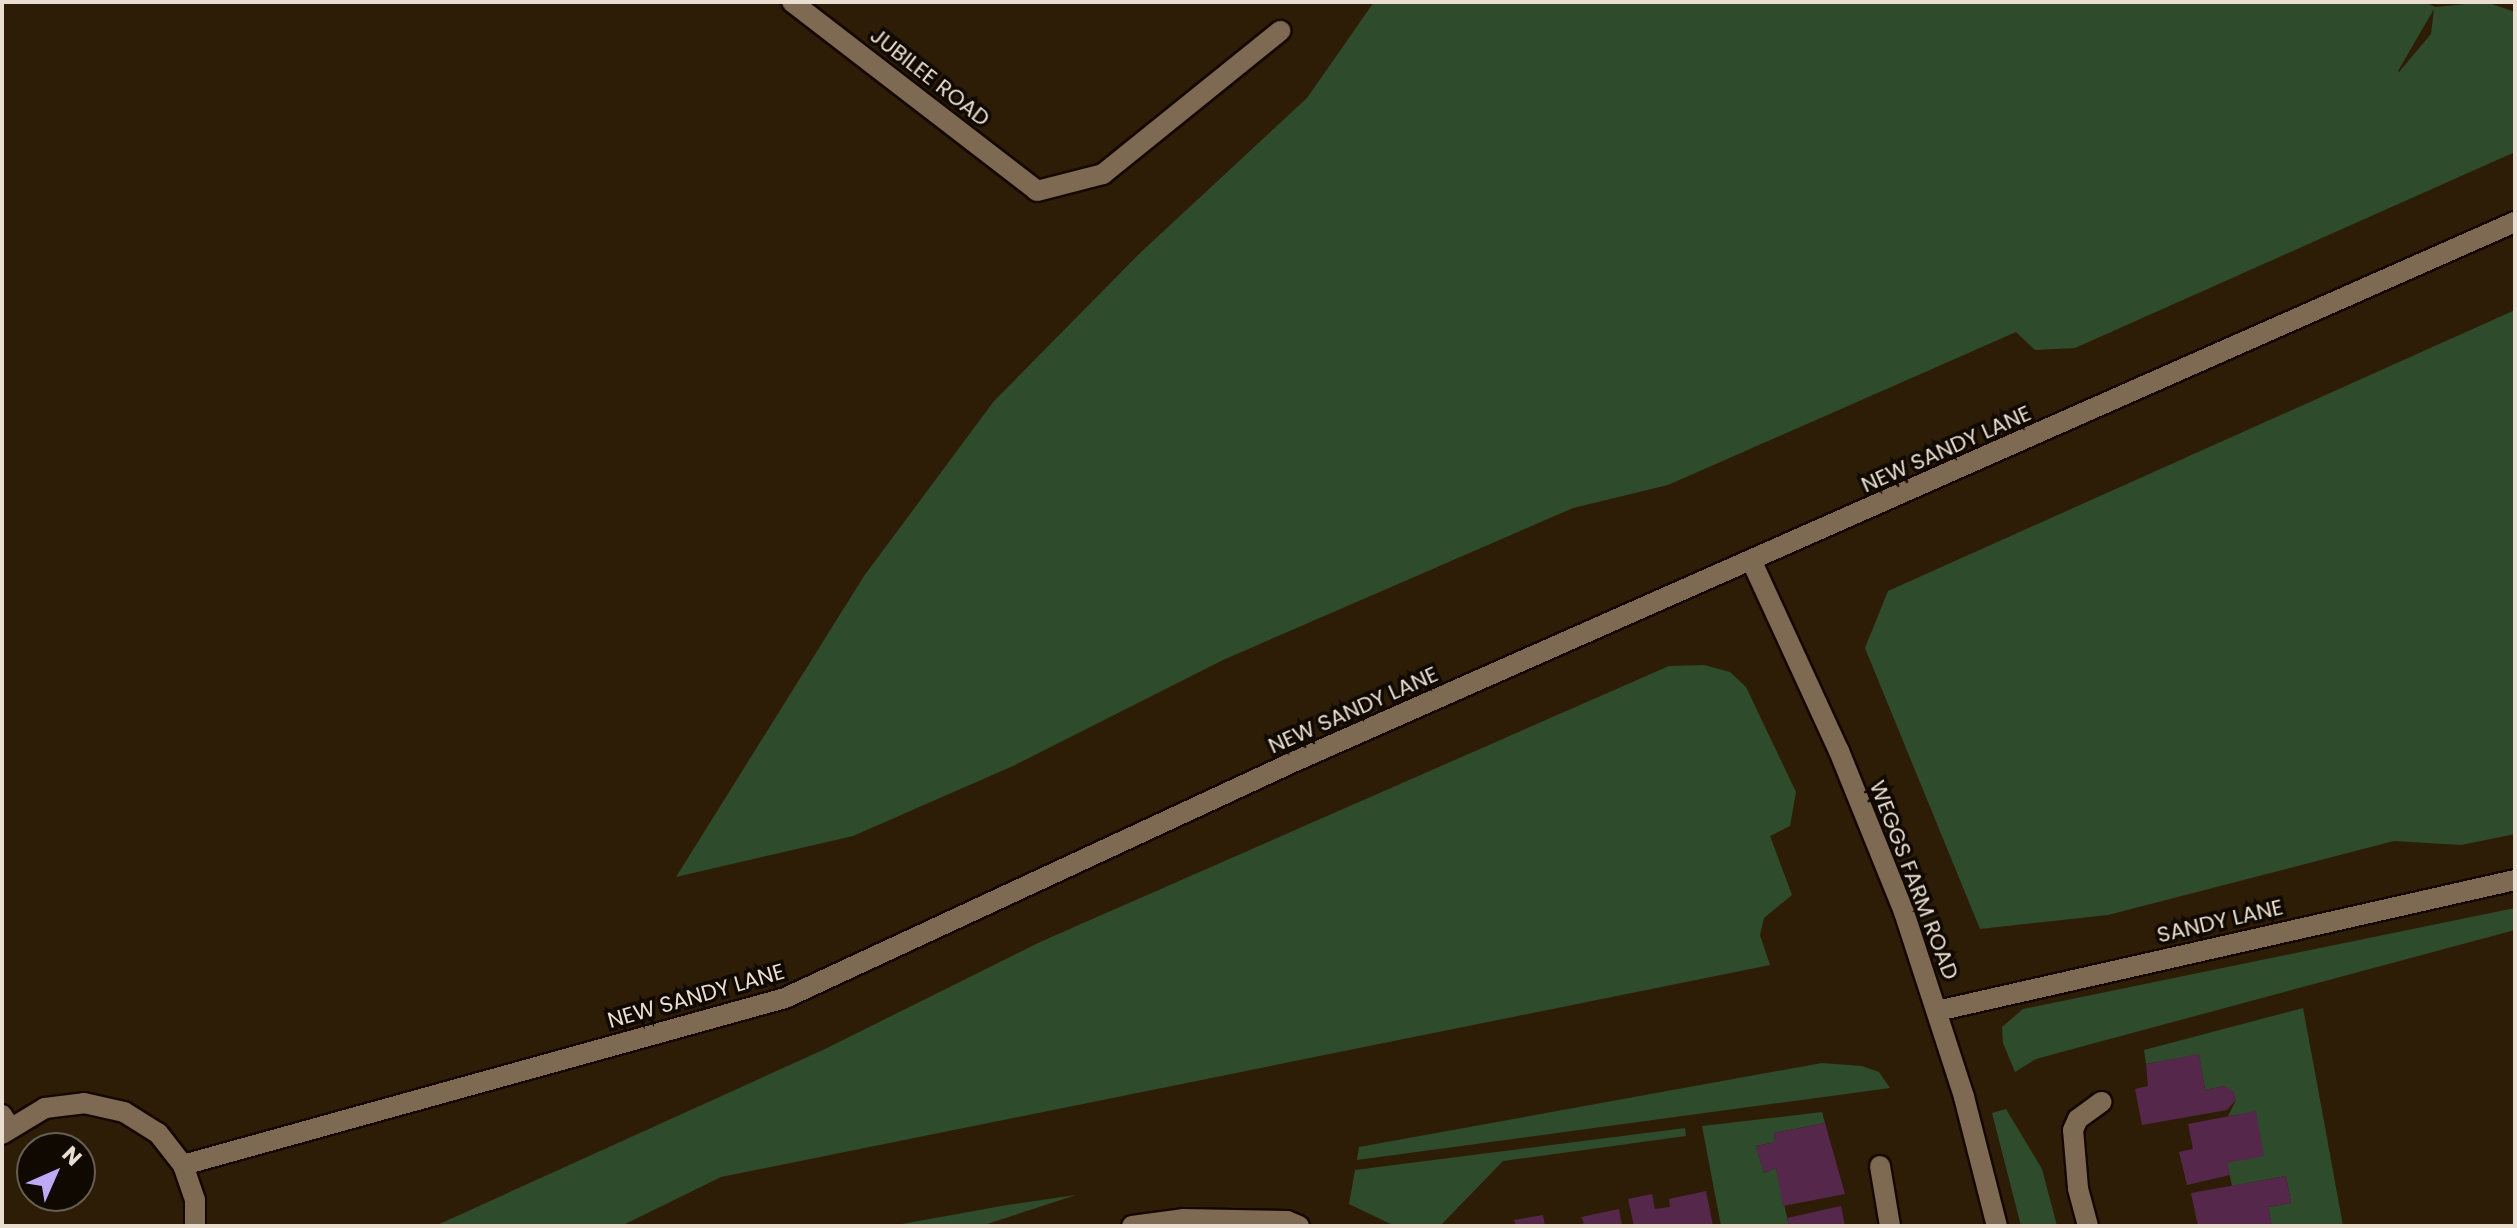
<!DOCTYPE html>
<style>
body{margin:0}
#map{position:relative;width:2517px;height:1228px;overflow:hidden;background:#2e1d06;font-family:Poppins,sans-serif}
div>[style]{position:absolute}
.green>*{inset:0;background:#2e4b2b}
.building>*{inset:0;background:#55274b}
.roads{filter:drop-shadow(2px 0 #150700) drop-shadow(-2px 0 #150700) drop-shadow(0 2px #150700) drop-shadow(0 -2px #150700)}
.service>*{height:20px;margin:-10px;padding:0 10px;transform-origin:10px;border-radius:10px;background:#7e6a52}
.minor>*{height:20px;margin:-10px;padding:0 10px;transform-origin:10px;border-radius:10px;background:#7e6a52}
.tertiary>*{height:20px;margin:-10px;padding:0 10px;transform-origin:10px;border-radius:10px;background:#7e6a52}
span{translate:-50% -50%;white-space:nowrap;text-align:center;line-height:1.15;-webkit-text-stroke:7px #100902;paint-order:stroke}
.street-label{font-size:22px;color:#e9ded0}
.frame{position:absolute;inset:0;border:4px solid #e9ded0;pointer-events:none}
.north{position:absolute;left:16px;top:1132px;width:80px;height:80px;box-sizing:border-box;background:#100902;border:2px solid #675e54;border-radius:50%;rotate:45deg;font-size:22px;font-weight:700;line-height:32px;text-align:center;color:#e9ded0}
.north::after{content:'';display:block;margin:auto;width:28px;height:36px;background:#bcaaf6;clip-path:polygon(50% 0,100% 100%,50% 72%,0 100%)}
</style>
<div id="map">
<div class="green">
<div style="clip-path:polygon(evenodd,1374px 2px,2425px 2px,2435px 7px,2486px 2px,2515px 12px,2515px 152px,2075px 348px,2035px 350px,2016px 332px,1668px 485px,1573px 508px,1223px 660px,1013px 766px,853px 836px,676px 877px,864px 576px,994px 401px,1139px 254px,1307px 98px,1374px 2px,2434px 9px,2431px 34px,2399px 72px,2398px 71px,2434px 9px)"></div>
<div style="clip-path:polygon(2515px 310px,2515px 834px,2461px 845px,2394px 841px,2108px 915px,1980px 929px,1865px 648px,1888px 591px)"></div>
<div style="clip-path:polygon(1704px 665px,1730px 672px,1746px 687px,1796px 792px,1790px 826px,1770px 836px,1792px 895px,1764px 918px,1760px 935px,1770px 965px,721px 1177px,621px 1226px,435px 1226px,825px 1049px,1040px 942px,1669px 666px)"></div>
<div style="clip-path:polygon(2515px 908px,2515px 930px,2080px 1047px,2036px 1059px,2015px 1072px,2003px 1043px,2002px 1027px,2023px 1009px)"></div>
<div style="clip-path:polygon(2303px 1008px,2319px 1094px,2343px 1226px,2272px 1226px,2268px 1207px,2291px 1203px,2286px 1176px,2232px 1186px,2227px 1163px,2256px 1112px,2228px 1116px,2236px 1100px,2224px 1086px,2205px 1090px,2199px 1055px,2146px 1064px,2144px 1050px)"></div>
<div style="clip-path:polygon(1822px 1063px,1862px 1066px,1879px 1072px,1890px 1088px,1357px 1160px,1359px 1147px)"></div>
<div style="clip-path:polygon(2006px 1109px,2042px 1169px,2057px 1226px,2021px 1226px,1992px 1113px)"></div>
<div style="clip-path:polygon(1822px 1112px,1825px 1123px,1774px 1133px,1775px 1142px,1756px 1146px,1764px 1173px,1776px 1168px,1789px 1226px,1721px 1226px,1702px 1126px)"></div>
<div style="clip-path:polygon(1685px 1128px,1686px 1136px,1503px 1161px,1440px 1226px,1395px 1226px,1349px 1204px,1355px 1170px)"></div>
<div style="clip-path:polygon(1076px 1195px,981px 1226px,891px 1226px,1007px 1205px)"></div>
</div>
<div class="building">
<div style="clip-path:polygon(2199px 1054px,2205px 1090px,2224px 1086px,2234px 1091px,2236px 1100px,2227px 1110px,2142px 1125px,2135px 1089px,2148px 1086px,2146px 1064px)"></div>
<div style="clip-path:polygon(2256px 1111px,2264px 1156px,2227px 1163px,2230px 1175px,2187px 1185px,2179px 1152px,2193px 1149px,2188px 1124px)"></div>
<div style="clip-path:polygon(1825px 1123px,1845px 1194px,1783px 1206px,1776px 1168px,1764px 1173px,1756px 1146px,1775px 1142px,1774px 1133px)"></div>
<div style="clip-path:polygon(2286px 1176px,2291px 1203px,2268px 1207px,2272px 1226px,2198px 1226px,2191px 1193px)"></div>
<div style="clip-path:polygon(1706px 1191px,1713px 1226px,1634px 1226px,1628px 1199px,1652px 1194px,1655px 1209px,1670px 1207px,1669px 1199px)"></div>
<div style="clip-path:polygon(1841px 1206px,1845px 1226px,1789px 1226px,1787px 1218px)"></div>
<div style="clip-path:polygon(1619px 1209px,1622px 1226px,1577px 1226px,1584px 1223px,1581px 1217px)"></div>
<div style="clip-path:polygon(1543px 1215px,1545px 1226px,1516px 1226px,1514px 1220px)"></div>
</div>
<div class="roads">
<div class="service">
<div style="left:1037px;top:191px;width:68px;rotate:-14.4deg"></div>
<div style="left:1103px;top:174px;width:228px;rotate:-38.9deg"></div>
<div style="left:1880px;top:1166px;width:61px;rotate:80.5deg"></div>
<div style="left:2088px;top:1226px;width:39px;rotate:-105deg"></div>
<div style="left:2078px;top:1188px;width:58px;rotate:-94.9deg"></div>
<div style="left:2073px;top:1130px;width:12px;rotate:-66deg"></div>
<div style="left:2078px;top:1119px;width:29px;rotate:-36deg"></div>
</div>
<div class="minor">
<div style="left:792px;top:2px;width:309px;rotate:37.6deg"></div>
<div style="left:1752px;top:562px;width:208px;rotate:65.3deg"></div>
<div style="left:1839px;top:751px;width:174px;rotate:68deg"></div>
<div style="left:1904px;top:912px;width:194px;rotate:72deg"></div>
<div style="left:1964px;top:1097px;width:133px;rotate:75.7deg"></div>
<div style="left:1937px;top:1011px;width:593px;rotate:-12.77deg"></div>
<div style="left:2px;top:1115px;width:13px;rotate:58deg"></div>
<div style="left:1132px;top:1226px;width:51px;rotate:-7.8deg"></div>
<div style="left:1183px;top:1219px;width:104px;rotate:1.1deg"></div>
<div style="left:1287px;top:1221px;width:13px;rotate:23deg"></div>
</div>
<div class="tertiary">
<div style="left:2px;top:1134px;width:50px;rotate:-31.2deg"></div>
<div style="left:45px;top:1108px;width:39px;rotate:-7deg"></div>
<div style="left:84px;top:1103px;width:41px;rotate:12.7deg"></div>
<div style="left:124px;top:1112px;width:40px;rotate:32deg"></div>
<div style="left:158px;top:1133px;width:41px;rotate:52deg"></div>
<div style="left:183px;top:1165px;width:37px;rotate:71deg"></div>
<div style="left:195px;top:1200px;width:26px;rotate:90deg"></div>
<div style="left:183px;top:1165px;width:625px;rotate:-15.5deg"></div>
<div style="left:785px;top:998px;width:558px;rotate:-24.91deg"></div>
<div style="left:1291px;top:763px;width:1338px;rotate:-23.85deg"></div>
</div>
</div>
<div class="street-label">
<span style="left:930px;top:77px;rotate:38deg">JUBILEE ROAD</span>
<span style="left:1946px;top:449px;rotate:-24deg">NEW SANDY LANE</span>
<span style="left:1353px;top:710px;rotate:-24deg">NEW SANDY LANE</span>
<span style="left:1914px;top:880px;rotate:69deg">WEGGS FARM ROAD</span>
<span style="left:2220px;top:921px;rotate:-13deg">SANDY LANE</span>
<span style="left:696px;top:996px;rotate:-16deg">NEW SANDY LANE</span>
</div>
<div class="frame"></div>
<div class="north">N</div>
</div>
